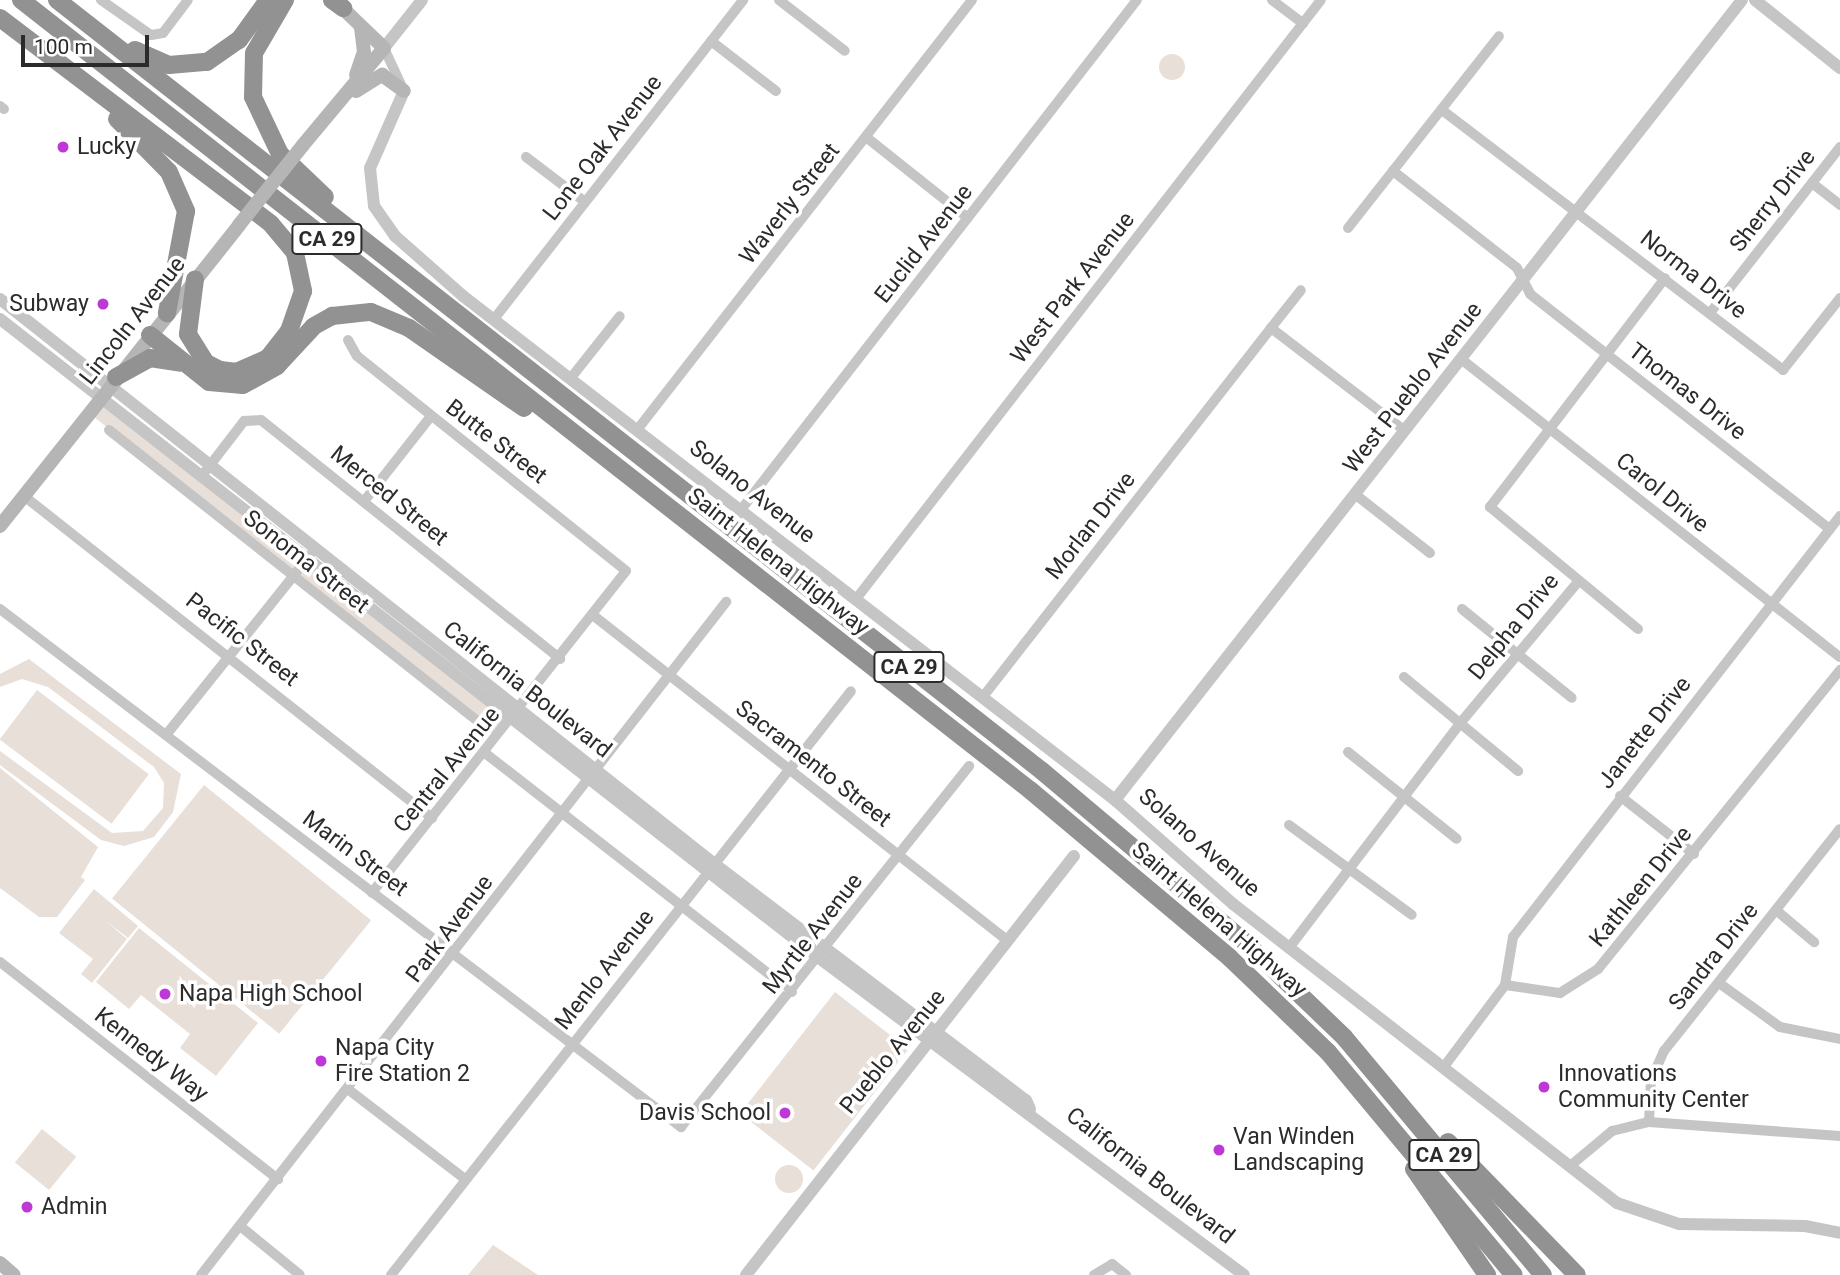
<!DOCTYPE html>
<style>
body{margin:0}
#map{position:relative;width:1840px;height:1275px;overflow:hidden;background:#fff;font-family:Roboto,sans-serif}
div>[style]{position:absolute}
.green>*{inset:0;background:#e8dfd9;transform-origin:0 0}
.round{border-radius:50%}
.minor>*{height:10px;margin:-5px;padding:0 5px;transform-origin:5px;border-radius:5px;background:#c5c5c5}
.tertiary>*{height:12px;margin:-6px;padding:0 6px;transform-origin:6px;border-radius:6px;background:#c5c5c5}
.secondary>*{height:14px;margin:-7px;padding:0 7px;transform-origin:7px;border-radius:7px;background:#b5b5b5}
.motorway>*{height:18px;margin:-9px;padding:0 9px;transform-origin:9px;border-radius:9px;background:#929292}
.secondary-bridge>*{height:14px;margin:-7px;padding:0 7px;transform-origin:7px;border-radius:7px;background:#b5b5b5}
.dots>*{width:19px;height:19px;translate:-50% -50%;box-sizing:border-box;border:4px solid #fff;border-radius:50%}
span{translate:-50% -50%;white-space:nowrap;text-align:center;line-height:1.15;-webkit-text-stroke:7px #fff;paint-order:stroke}
.shield-label span{padding:2px 5px;background:#fff;border:2px solid;border-radius:5px;-webkit-text-stroke-width:0}
.shield-label{font-size:21px;color:#2b2b2b;font-weight:700}
.poi-label{font-size:23px;color:#2b2b2b}
.left{translate:0 -50%;text-align:left}
.right{translate:-100% -50%;text-align:right}
.street-label{font-size:23px;color:#2b2b2b}
.scale{position:absolute;left:21px;top:35px;width:128px;height:32px;box-sizing:border-box;border:4px solid #2b2b2b;border-top:0;padding-left:9px;font-size:21px;line-height:24px;white-space:nowrap;color:#2b2b2b;-webkit-text-stroke:5px #fff;paint-order:stroke}
</style>
<div id="map">
<div class="green">
<div class="round" style="left:1159px;top:54px;width:26px;height:26px"></div>
<div style="clip-path:polygon(101px 397px,514px 718px,497px 738px,89px 413px)"></div>
<div style="clip-path:polygon(29px 659px,181px 774px,173px 812px,154px 837px,124px 846px,101px 840px,0 765px,0 751px,112px 833px,143px 831px,163px 808px,164px 783px,154px 767px,48px 687px,22px 679px,0 687px,0 674px)"></div>
<div style="left:37px;top:690px;width:140px;height:62px;rotate:37deg"></div>
<div style="clip-path:polygon(0 768px,98px 847px,81px 877px,85px 880px,57px 917px,39px 917px,0 888px)"></div>
<div style="left:204px;top:785px;width:215px;height:146px;rotate:39deg"></div>
<div style="clip-path:polygon(94px 889px,138px 926px,128px 938px,106px 921px,127px 939px,92px 983px,81px 974px,93px 959px,59px 933px)"></div>
<div style="clip-path:polygon(139px 928px,258px 1023px,216px 1076px,180px 1048px,190px 1034px,141px 995px,129px 1009px,96px 982px)"></div>
<div style="left:835px;top:992px;width:93px;height:154px;rotate:38deg"></div>
<div style="left:42px;top:1129px;width:44px;height:43px;rotate:39deg"></div>
<div class="round" style="left:775px;top:1165px;width:28px;height:28px"></div>
<div style="clip-path:polygon(493px 1245px,538px 1275px,468px 1275px)"></div>
</div>
<div class="minor">
<div style="left:101px;top:0;width:61px;rotate:35deg"></div>
<div style="left:151px;top:35px;width:12px;rotate:-9deg"></div>
<div style="left:163px;top:33px;width:41px;rotate:-52.9deg"></div>
<div style="left:779px;top:0;width:83px;rotate:37.7deg"></div>
<div style="left:1272px;top:0;width:39px;rotate:37deg"></div>
<div style="left:711px;top:41px;width:82px;rotate:37.6deg"></div>
<div style="left:384px;top:48px;width:47px;rotate:65.1deg"></div>
<div style="left:0;top:106px;width:5px;rotate:37deg"></div>
<div style="left:1442px;top:110px;width:429px;rotate:37.3deg"></div>
<div style="left:1783px;top:370px;width:92px;rotate:-51.6deg"></div>
<div style="left:866px;top:137px;width:130px;rotate:38.5deg"></div>
<div style="left:526px;top:157px;width:74px;rotate:37.3deg"></div>
<div style="left:1393px;top:171px;width:157px;rotate:38deg"></div>
<div style="left:1517px;top:268px;width:29px;rotate:63deg"></div>
<div style="left:1530px;top:294px;width:381px;rotate:38.1deg"></div>
<div style="left:1812px;top:183px;width:36px;rotate:38deg"></div>
<div style="left:1348px;top:228px;width:244px;rotate:-51.8deg"></div>
<div style="left:1710px;top:313px;width:211px;rotate:-51.9deg"></div>
<div style="left:494px;top:319px;width:405px;rotate:-52deg"></div>
<div style="left:1271px;top:328px;width:48px;rotate:-51.7deg"></div>
<div style="left:348px;top:340px;width:18px;rotate:61deg"></div>
<div style="left:357px;top:356px;width:344px;rotate:38.6deg"></div>
<div style="left:626px;top:571px;width:410px;rotate:128.3deg"></div>
<div style="left:1461px;top:359px;width:482px;rotate:38.2deg"></div>
<div style="left:570px;top:379px;width:80px;rotate:-51.6deg"></div>
<div style="left:109px;top:430px;width:473px;rotate:38.3deg"></div>
<div style="left:637px;top:430px;width:545px;rotate:-52.08deg"></div>
<div style="left:201px;top:477px;width:71px;rotate:-52.5deg"></div>
<div style="left:244px;top:421px;width:17px;rotate:-3deg"></div>
<div style="left:261px;top:420px;width:383px;rotate:38.6deg"></div>
<div style="left:1356px;top:495px;width:94px;rotate:38.1deg"></div>
<div style="left:24px;top:496px;width:520px;rotate:38.28deg"></div>
<div style="left:365px;top:500px;width:107px;rotate:-51.8deg"></div>
<div style="left:740px;top:511px;width:647px;rotate:-52.16deg"></div>
<div style="left:856px;top:599px;width:758px;rotate:-52.18deg"></div>
<div style="left:0;top:609px;width:856px;rotate:37.26deg"></div>
<div style="left:681px;top:1127px;width:462px;rotate:-51.4deg"></div>
<div style="left:1462px;top:609px;width:141px;rotate:39deg"></div>
<div style="left:594px;top:616px;width:526px;rotate:38.13deg"></div>
<div style="left:1638px;top:629px;width:192px;rotate:-140.5deg"></div>
<div style="left:1490px;top:507px;width:288px;rotate:-52.6deg"></div>
<div style="left:1404px;top:677px;width:148px;rotate:39.5deg"></div>
<div style="left:982px;top:698px;width:469px;rotate:-52deg"></div>
<div style="left:1271px;top:328px;width:169px;rotate:37.5deg"></div>
<div style="left:166px;top:735px;width:231px;rotate:-51.3deg"></div>
<div style="left:1348px;top:752px;width:139px;rotate:38.6deg"></div>
<div style="left:485px;top:753px;width:389px;rotate:37.9deg"></div>
<div style="left:1620px;top:796px;width:94px;rotate:38.1deg"></div>
<div style="left:1289px;top:825px;width:152px;rotate:36.2deg"></div>
<div style="left:1776px;top:910px;width:50px;rotate:40.1deg"></div>
<div style="left:1289px;top:948px;width:285px;rotate:-52.7deg"></div>
<div style="left:1462px;top:721px;width:181px;rotate:-50.2deg"></div>
<div style="left:0;top:962px;width:353px;rotate:38deg"></div>
<div style="left:1719px;top:983px;width:75px;rotate:35.8deg"></div>
<div style="left:1780px;top:1027px;width:61px;rotate:11.3deg"></div>
<div style="left:1505px;top:985px;width:49px;rotate:-80.5deg"></div>
<div style="left:1513px;top:937px;width:533px;rotate:-52.16deg"></div>
<div style="left:1443px;top:1068px;width:104px;rotate:-53.2deg"></div>
<div style="left:1505px;top:985px;width:56px;rotate:8.3deg"></div>
<div style="left:1560px;top:993px;width:45px;rotate:-32.3deg"></div>
<div style="left:1598px;top:969px;width:385px;rotate:-51deg"></div>
<div style="left:349px;top:1090px;width:146px;rotate:37.5deg"></div>
<div style="left:1649px;top:1122px;width:42px;rotate:-87.3deg"></div>
<div style="left:1651px;top:1080px;width:32px;rotate:-66deg"></div>
<div style="left:1664px;top:1051px;width:283px;rotate:-51.6deg"></div>
<div style="left:1570px;top:1166px;width:55px;rotate:-39.8deg"></div>
<div style="left:1612px;top:1131px;width:38px;rotate:-14deg"></div>
<div style="left:1649px;top:1122px;width:192px;rotate:4.2deg"></div>
<div style="left:240px;top:1226px;width:77px;rotate:39.2deg"></div>
<div style="left:201px;top:1275px;width:854px;rotate:-52.04deg"></div>
<div style="left:391px;top:1275px;width:743px;rotate:-51.77deg"></div>
<div style="left:1094px;top:1275px;width:21px;rotate:-31deg"></div>
<div style="left:1112px;top:1264px;width:18px;rotate:38deg"></div>
</div>
<div class="tertiary">
<div style="left:1755px;top:0;width:109px;rotate:38.7deg"></div>
<div style="left:384px;top:48px;width:61px;rotate:-51.6deg"></div>
<div style="left:404px;top:91px;width:84px;rotate:113.8deg"></div>
<div style="left:370px;top:168px;width:38px;rotate:84deg"></div>
<div style="left:374px;top:206px;width:37px;rotate:55deg"></div>
<div style="left:395px;top:236px;width:91px;rotate:41.4deg"></div>
<div style="left:463px;top:296px;width:824px;rotate:37.7deg"></div>
<div style="left:1115px;top:800px;width:157px;rotate:41.4deg"></div>
<div style="left:1233px;top:904px;width:487px;rotate:37.9deg"></div>
<div style="left:1617px;top:1203px;width:65px;rotate:18.7deg"></div>
<div style="left:1679px;top:1224px;width:126px;rotate:0.9deg"></div>
<div style="left:1805px;top:1226px;width:36px;rotate:11deg"></div>
<div style="left:0;top:299px;width:908px;rotate:38.33deg"></div>
<div style="left:712px;top:862px;width:394px;rotate:37.2deg"></div>
<div style="left:1026px;top:1100px;width:10px;rotate:66deg"></div>
<div style="left:0;top:319px;width:1039px;rotate:37.96deg"></div>
<div style="left:819px;top:958px;width:530px;rotate:36.72deg"></div>
<div style="left:1115px;top:800px;width:1016px;rotate:-51.91deg"></div>
<div style="left:746px;top:1275px;width:532px;rotate:-51.95deg"></div>
</div>
<div class="secondary">
<div style="left:356px;top:75px;width:24px;rotate:-71deg"></div>
<div style="left:364px;top:52px;width:24px;rotate:-97deg"></div>
<div style="left:356px;top:91px;width:31px;rotate:-32deg"></div>
<div style="left:382px;top:75px;width:27px;rotate:36deg"></div>
<div style="left:303px;top:145px;width:126px;rotate:-50.1deg"></div>
<div style="left:384px;top:48px;width:68px;rotate:-136.2deg"></div>
<div style="left:0;top:526px;width:384px;rotate:-51.5deg"></div>
<div style="left:0;top:1263px;width:18px;rotate:41deg"></div>
</div>
<div class="motorway">
<div style="left:21px;top:0;width:1281px;rotate:38.06deg"></div>
<div style="left:1030px;top:790px;width:261px;rotate:40deg"></div>
<div style="left:1230px;top:958px;width:136px;rotate:43.8deg"></div>
<div style="left:1328px;top:1052px;width:290px;rotate:50.2deg"></div>
<div style="left:57px;top:0;width:1251px;rotate:38.05deg"></div>
<div style="left:1042px;top:771px;width:264px;rotate:40.1deg"></div>
<div style="left:1244px;top:941px;width:139px;rotate:43.8deg"></div>
<div style="left:1344px;top:1037px;width:310px;rotate:50.1deg"></div>
<div style="left:285px;top:0;width:61px;rotate:120.3deg"></div>
<div style="left:254px;top:53px;width:44px;rotate:91.3deg"></div>
<div style="left:253px;top:97px;width:63px;rotate:64.7deg"></div>
<div style="left:280px;top:154px;width:62px;rotate:43.7deg"></div>
<div style="left:332px;top:0;width:14px;rotate:36deg"></div>
<div style="left:0;top:18px;width:340px;rotate:37.2deg"></div>
<div style="left:271px;top:224px;width:38px;rotate:50deg"></div>
<div style="left:295px;top:253px;width:39px;rotate:78deg"></div>
<div style="left:303px;top:291px;width:42px;rotate:109.3deg"></div>
<div style="left:289px;top:331px;width:34px;rotate:128deg"></div>
<div style="left:268px;top:358px;width:34px;rotate:156deg"></div>
<div style="left:237px;top:372px;width:17px;rotate:-173deg"></div>
<div style="left:220px;top:370px;width:16px;rotate:-153deg"></div>
<div style="left:206px;top:363px;width:34px;rotate:-122deg"></div>
<div style="left:188px;top:334px;width:55px;rotate:-82.7deg"></div>
<div style="left:135px;top:50px;width:37px;rotate:24deg"></div>
<div style="left:169px;top:65px;width:38px;rotate:-5deg"></div>
<div style="left:207px;top:62px;width:39px;rotate:-35deg"></div>
<div style="left:239px;top:40px;width:49px;rotate:-54.1deg"></div>
<div style="left:117px;top:119px;width:74px;rotate:45.5deg"></div>
<div style="left:169px;top:172px;width:43px;rotate:66.4deg"></div>
<div style="left:186px;top:211px;width:104px;rotate:100.6deg"></div>
<div style="left:150px;top:335px;width:75px;rotate:38.5deg"></div>
<div style="left:209px;top:382px;width:34px;rotate:5deg"></div>
<div style="left:243px;top:385px;width:39px;rotate:-29deg"></div>
<div style="left:277px;top:366px;width:54px;rotate:-47.2deg"></div>
<div style="left:314px;top:326px;width:21px;rotate:-29deg"></div>
<div style="left:332px;top:316px;width:39px;rotate:-6deg"></div>
<div style="left:371px;top:312px;width:41px;rotate:22.8deg"></div>
<div style="left:409px;top:328px;width:140px;rotate:34.8deg"></div>
<div style="left:116px;top:377px;width:39px;rotate:-29deg"></div>
<div style="left:150px;top:358px;width:30px;rotate:9deg"></div>
<div style="left:1448px;top:1142px;width:185px;rotate:45.9deg"></div>
<div style="left:1414px;top:1169px;width:129px;rotate:55.4deg"></div>
</div>
<div class="secondary-bridge">
<div style="left:239px;top:225px;width:102px;rotate:-51.3deg"></div>
</div>
<div class="dots">
<div style="left:63px;top:147px;background:#bd38d7"></div>
<div style="left:103px;top:304px;background:#bd38d7"></div>
<div style="left:165px;top:994px;background:#bd38d7"></div>
<div style="left:321px;top:1061px;background:#bd38d7"></div>
<div style="left:1544px;top:1087px;background:#bd38d7"></div>
<div style="left:785px;top:1113px;background:#bd38d7"></div>
<div style="left:1219px;top:1150px;background:#bd38d7"></div>
<div style="left:27px;top:1207px;background:#bd38d7"></div>
</div>
<div class="shield-label">
<span style="left:327px;top:239px">CA 29</span>
<span style="left:909px;top:667px">CA 29</span>
<span style="left:1444px;top:1155px">CA 29</span>
</div>
<div class="poi-label">
<span class="left" style="left:77px;top:147px">Lucky</span>
<span class="right" style="left:89px;top:304px">Subway</span>
<span class="left" style="left:179px;top:994px">Napa High School</span>
<span class="left" style="left:335px;top:1061px">Napa City<br>Fire Station 2</span>
<span class="left" style="left:1558px;top:1087px">Innovations<br>Community Center</span>
<span class="right" style="left:771px;top:1113px">Davis School</span>
<span class="left" style="left:1233px;top:1150px">Van Winden<br>Landscaping</span>
<span class="left" style="left:41px;top:1207px">Admin</span>
</div>
<div class="street-label">
<span style="left:603px;top:148px;rotate:-52deg">Lone Oak Avenue</span>
<span style="left:1773px;top:201px;rotate:-52deg">Sherry Drive</span>
<span style="left:790px;top:204px;rotate:-52deg">Waverly Street</span>
<span style="left:924px;top:244px;rotate:-52deg">Euclid Avenue</span>
<span style="left:1693px;top:275px;rotate:38deg">Norma Drive</span>
<span style="left:1073px;top:288px;rotate:-52deg">West Park Avenue</span>
<span style="left:133px;top:321px;rotate:-52deg">Lincoln Avenue</span>
<span style="left:1413px;top:388px;rotate:-52deg">West Pueblo Avenue</span>
<span style="left:1687px;top:392px;rotate:38deg">Thomas Drive</span>
<span style="left:496px;top:442px;rotate:38deg">Butte Street</span>
<span style="left:752px;top:492px;rotate:38deg">Solano Avenue</span>
<span style="left:1662px;top:493px;rotate:39deg">Carol Drive</span>
<span style="left:389px;top:496px;rotate:39deg">Merced Street</span>
<span style="left:1091px;top:526px;rotate:-52deg">Morlan Drive</span>
<span style="left:306px;top:562px;rotate:38deg">Sonoma Street</span>
<span style="left:778px;top:562px;rotate:38deg">Saint Helena Highway</span>
<span style="left:1514px;top:627px;rotate:-51deg">Delpha Drive</span>
<span style="left:242px;top:640px;rotate:38deg">Pacific Street</span>
<span style="left:527px;top:690px;rotate:38deg">California Boulevard</span>
<span style="left:1645px;top:733px;rotate:-52deg">Janette Drive</span>
<span style="left:813px;top:764px;rotate:38deg">Sacramento Street</span>
<span style="left:447px;top:770px;rotate:-51deg">Central Avenue</span>
<span style="left:1199px;top:843px;rotate:41deg">Solano Avenue</span>
<span style="left:355px;top:854px;rotate:37deg">Marin Street</span>
<span style="left:1641px;top:887px;rotate:-51deg">Kathleen Drive</span>
<span style="left:1219px;top:920px;rotate:41deg">Saint Helena Highway</span>
<span style="left:450px;top:929px;rotate:-53deg">Park Avenue</span>
<span style="left:813px;top:934px;rotate:-52deg">Myrtle Avenue</span>
<span style="left:1714px;top:957px;rotate:-52deg">Sandra Drive</span>
<span style="left:605px;top:970px;rotate:-52deg">Menlo Avenue</span>
<span style="left:893px;top:1052px;rotate:-51deg">Pueblo Avenue</span>
<span style="left:151px;top:1055px;rotate:38deg">Kennedy Way</span>
<span style="left:1150px;top:1176px;rotate:38deg">California Boulevard</span>
</div>
<div class="scale">100 m</div>
</div>
